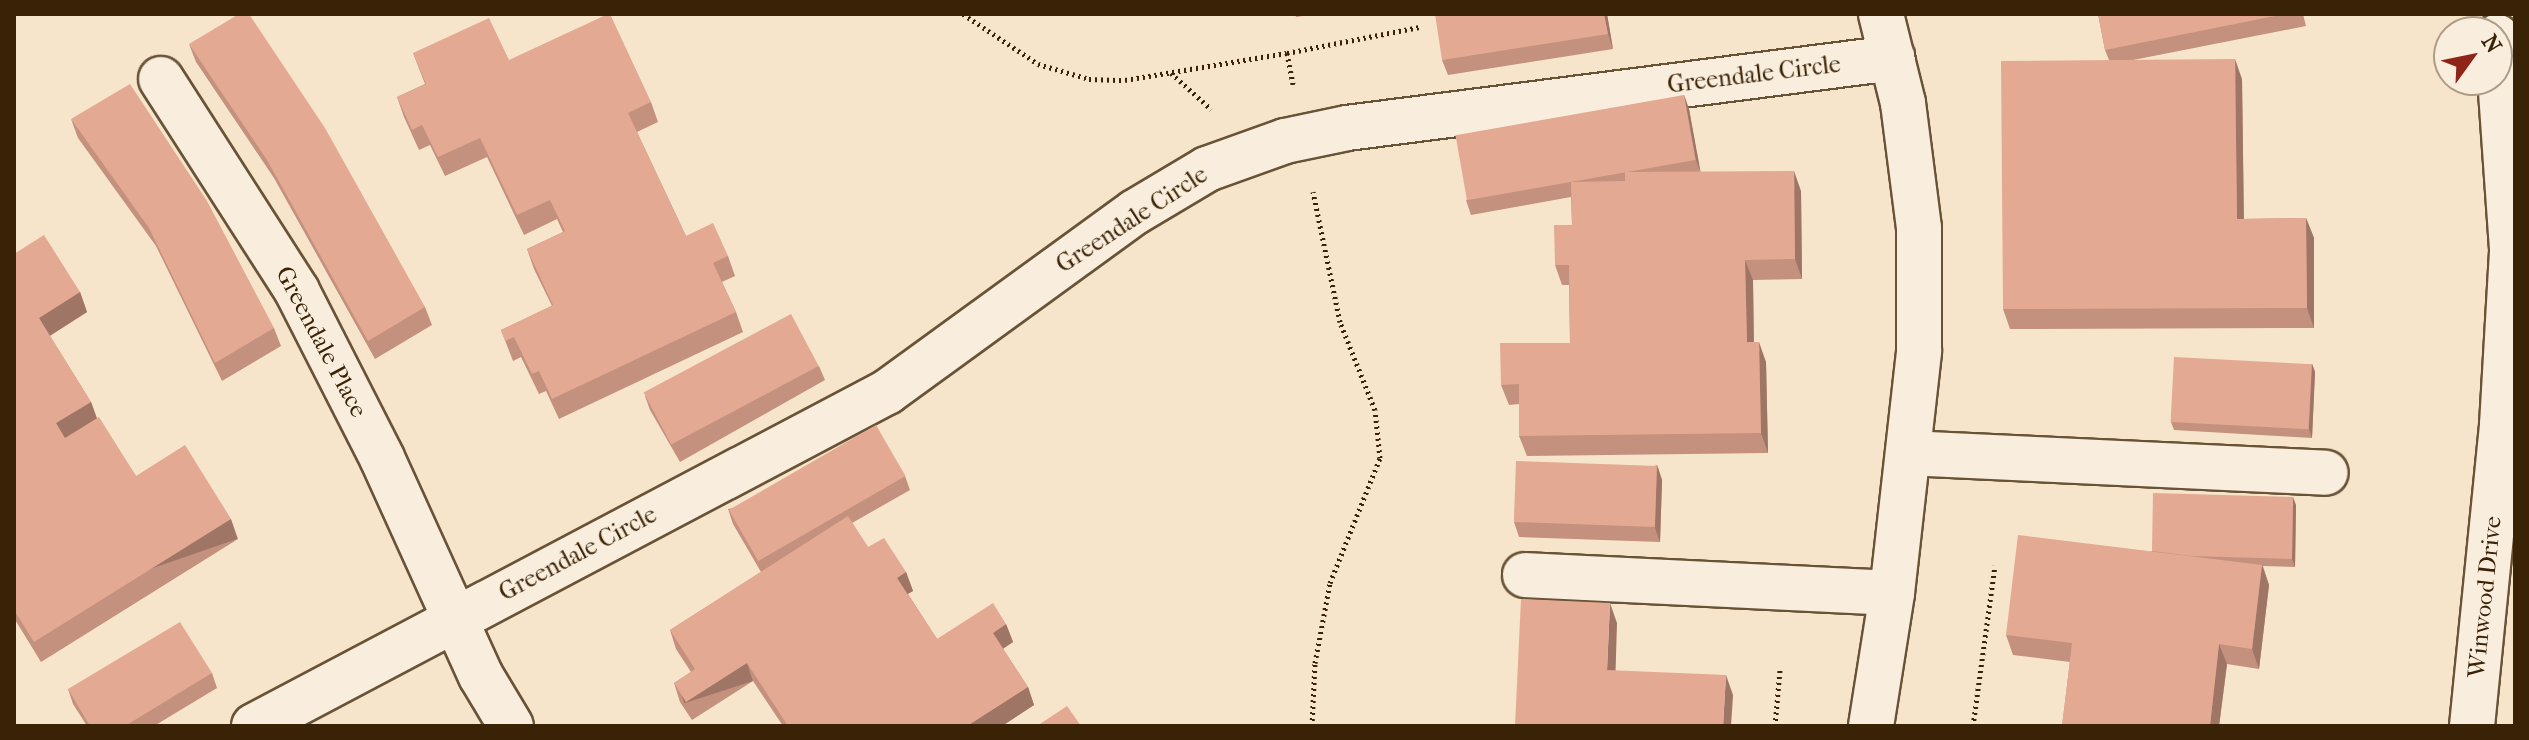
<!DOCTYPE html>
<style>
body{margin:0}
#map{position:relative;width:2529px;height:740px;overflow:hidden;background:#f6e5ca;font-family:"IM FELL French Canon",serif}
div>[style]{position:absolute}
.path>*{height:5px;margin-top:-2.5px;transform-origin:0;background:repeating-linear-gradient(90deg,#3a2206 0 2px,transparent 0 6px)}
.roads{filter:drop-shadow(2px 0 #695337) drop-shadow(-2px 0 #695337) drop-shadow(0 2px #695337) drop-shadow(0 -2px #695337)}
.minor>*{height:44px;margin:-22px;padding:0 22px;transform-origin:22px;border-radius:22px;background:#f9eedd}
.wall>*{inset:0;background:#c3917e}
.shaded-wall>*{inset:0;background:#9f7666;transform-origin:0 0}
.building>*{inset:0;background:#e3a992;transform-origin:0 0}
span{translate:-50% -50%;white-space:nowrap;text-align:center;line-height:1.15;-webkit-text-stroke:6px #f9eedd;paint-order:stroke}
.street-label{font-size:24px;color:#3a2206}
.frame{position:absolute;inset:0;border:16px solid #3a2206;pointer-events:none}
.north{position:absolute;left:2433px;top:16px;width:80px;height:80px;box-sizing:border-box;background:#f9eedd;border:2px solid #ad9c87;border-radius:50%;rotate:57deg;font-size:22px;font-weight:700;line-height:32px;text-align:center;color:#3a2206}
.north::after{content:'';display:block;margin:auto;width:28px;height:36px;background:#8f2418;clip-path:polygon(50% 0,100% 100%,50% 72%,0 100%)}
</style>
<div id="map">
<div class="path">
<div style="left:963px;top:14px;width:90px;rotate:33.7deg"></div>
<div style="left:1038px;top:64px;width:53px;rotate:16.4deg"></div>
<div style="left:1089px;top:79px;width:36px;rotate:2deg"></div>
<div style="left:1125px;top:80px;width:164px;rotate:-9.5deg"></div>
<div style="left:1287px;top:53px;width:32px;rotate:79deg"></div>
<div style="left:1287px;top:53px;width:135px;rotate:-11.1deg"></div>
<div style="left:1171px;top:73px;width:54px;rotate:42deg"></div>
<div style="left:1312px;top:726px;width:63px;rotate:-87.3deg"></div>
<div style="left:1315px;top:663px;width:81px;rotate:-79.4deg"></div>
<div style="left:1330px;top:583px;width:135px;rotate:-68.2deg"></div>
<div style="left:1380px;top:458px;width:48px;rotate:-95.9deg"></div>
<div style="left:1375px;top:410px;width:95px;rotate:-111.7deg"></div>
<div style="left:1340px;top:322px;width:133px;rotate:-101.7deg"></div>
<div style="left:1775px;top:726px;width:56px;rotate:-84.9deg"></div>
<div style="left:1973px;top:726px;width:162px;rotate:-82.2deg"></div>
</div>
<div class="roads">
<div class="minor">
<div style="left:161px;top:79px;width:252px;rotate:57.3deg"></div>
<div style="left:297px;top:291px;width:187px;rotate:63deg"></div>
<div style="left:382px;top:458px;width:239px;rotate:65.6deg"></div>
<div style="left:481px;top:676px;width:58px;rotate:59deg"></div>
<div style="left:1908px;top:453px;width:418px;rotate:2.7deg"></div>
<div style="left:1525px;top:575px;width:367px;rotate:2.8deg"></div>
<div style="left:254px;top:726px;width:716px;rotate:-27.82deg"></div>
<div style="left:887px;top:392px;width:306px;rotate:-36deg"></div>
<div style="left:1135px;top:212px;width:84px;rotate:-30.8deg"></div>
<div style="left:1207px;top:169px;width:83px;rotate:-19.7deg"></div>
<div style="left:1285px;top:141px;width:63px;rotate:-11.8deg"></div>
<div style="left:1347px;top:128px;width:550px;rotate:-7.31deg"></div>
<div style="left:1871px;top:726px;width:135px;rotate:-81deg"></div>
<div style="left:1892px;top:593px;width:244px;rotate:-83.6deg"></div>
<div style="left:1919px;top:351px;width:123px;rotate:-90deg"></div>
<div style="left:1919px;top:228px;width:126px;rotate:-97.3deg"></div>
<div style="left:1903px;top:103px;width:92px;rotate:-103.9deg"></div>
<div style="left:2472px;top:726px;width:302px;rotate:-84.3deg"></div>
<div style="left:2502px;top:425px;width:176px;rotate:-86.7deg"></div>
<div style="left:2512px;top:249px;width:213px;rotate:-94deg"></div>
</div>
</div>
<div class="wall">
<div style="clip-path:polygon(1295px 14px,1316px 14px,1296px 17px)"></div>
<div style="clip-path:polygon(1607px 14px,1613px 49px,1448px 75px,1442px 60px)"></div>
<div style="clip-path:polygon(2098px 14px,2303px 14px,2306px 26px,2133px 60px,2242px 79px,2244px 219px,2306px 218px,2314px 238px,2314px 328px,2010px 329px,2003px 309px,2109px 60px,2105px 50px)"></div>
<div style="clip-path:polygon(189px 44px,425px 307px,432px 325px,375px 359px,274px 178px,196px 62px)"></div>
<div style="clip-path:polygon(413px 53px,509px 60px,651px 102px,658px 122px,637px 132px,686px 236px,728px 256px,735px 276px,722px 282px,736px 312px,743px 332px,559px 419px,546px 391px,539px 394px,521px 357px,513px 361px,501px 330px,552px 306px,534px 269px,527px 249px,563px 232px,557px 219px,524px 235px,487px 157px,445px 176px,430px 145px,419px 150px,404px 117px,397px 97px,425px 84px)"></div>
<div style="clip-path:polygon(1684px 95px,1689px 109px,1700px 172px,1801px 191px,1802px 279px,1753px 280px,1754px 342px,1766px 362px,1768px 453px,1527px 456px,1519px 436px,1519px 404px,1509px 405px,1501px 385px,1570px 343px,1569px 285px,1562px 285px,1555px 265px,1572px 225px,1571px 197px,1471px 215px,1466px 200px)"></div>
<div style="clip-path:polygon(71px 119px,274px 328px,281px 346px,222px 381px,156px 246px,78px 138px)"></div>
<div style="clip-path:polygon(14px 254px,80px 292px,87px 312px,50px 336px,91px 402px,97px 418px,136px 476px,238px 539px,41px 662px,14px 618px)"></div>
<div style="clip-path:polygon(2312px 364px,2315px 372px,2312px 438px,2174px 430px,2171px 422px)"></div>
<div style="clip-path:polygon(819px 366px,825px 380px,680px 462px,650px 410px,645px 396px)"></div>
<div style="clip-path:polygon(1657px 465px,1662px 480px,1660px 542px,1519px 537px,1514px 522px)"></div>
<div style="clip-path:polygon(905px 476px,910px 490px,852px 523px,868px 547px,906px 572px,913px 591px,908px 594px,937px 639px,1006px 624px,1013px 642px,1003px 649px,1028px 687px,1034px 705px,1002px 726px,783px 726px,753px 681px,692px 720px,680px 702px,674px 683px,691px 672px,676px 649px,670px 630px,761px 572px,733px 524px,728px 509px)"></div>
<div style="clip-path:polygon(2296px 505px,2295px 567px,2263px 566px,2269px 585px,2259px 669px,2227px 664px,2219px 726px,2062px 726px,2070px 662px,2013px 655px,2006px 635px,2152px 551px)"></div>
<div style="clip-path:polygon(212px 673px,217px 688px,154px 726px,87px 726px,73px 704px,68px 689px)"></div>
</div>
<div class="shaded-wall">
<div style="clip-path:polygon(1604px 14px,1607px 14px,1613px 49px,1608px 34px)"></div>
<div style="clip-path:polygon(2235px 59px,2242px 79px,2244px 239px,2237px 219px)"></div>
<div style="clip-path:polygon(1684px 95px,1689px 109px,1701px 174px,1696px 160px)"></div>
<div style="clip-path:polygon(1794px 171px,1801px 191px,1802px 279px,1795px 259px)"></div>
<div style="clip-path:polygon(2306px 218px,2314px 238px,2314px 328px,2307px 308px)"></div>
<div style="clip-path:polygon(1745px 260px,1753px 280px,1754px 362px,1747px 342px)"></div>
<div style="clip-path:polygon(80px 292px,87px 312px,46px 338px,39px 318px)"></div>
<div style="clip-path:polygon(1759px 342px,1766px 362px,1768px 453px,1761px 433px)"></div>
<div style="clip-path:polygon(2312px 364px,2315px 372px,2312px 438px,2309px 429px)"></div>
<div style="clip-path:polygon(91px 402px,98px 422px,64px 443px,56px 423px)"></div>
<div style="clip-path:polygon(1657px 465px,1662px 480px,1660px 542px,1655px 528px)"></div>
<div style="clip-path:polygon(2293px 497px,2296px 505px,2295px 567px,2292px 559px)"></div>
<div style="left:231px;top:519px;width:21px;height:232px;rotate:71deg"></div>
<div style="clip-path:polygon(2262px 565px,2269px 585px,2259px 669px,2252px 649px)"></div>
<div style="clip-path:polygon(906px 572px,913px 591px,904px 596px,897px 578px)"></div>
<div style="clip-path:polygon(1610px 603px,1617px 623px,1615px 689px,1607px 670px)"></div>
<div style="clip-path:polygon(1006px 624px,1013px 642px,999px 651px,993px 633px)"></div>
<div style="clip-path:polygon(2219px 644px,2227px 664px,2219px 726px,2210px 726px)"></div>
<div style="left:747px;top:663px;width:19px;height:72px;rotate:72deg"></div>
<div style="clip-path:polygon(1726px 675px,1733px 695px,1731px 726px,1723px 726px)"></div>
<div style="clip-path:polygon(1028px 687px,1034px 705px,1002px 726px,967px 726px)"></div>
</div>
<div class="building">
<div style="clip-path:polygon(239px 14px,249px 14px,325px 128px,425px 307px,368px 341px,267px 160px,189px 44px)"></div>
<div style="clip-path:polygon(608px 14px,610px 14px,651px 102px,628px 113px,686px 236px,713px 223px,728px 256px,713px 263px,736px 312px,552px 399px,539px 371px,532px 374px,514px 337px,505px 341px,501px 330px,553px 305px,527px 249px,565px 231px,550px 200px,517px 215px,480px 138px,438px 157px,422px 125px,412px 130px,397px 97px,426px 84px,413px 53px,489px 18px,509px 60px)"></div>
<div style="clip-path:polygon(1435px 14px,1604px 14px,1608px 34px,1442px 60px)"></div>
<div style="clip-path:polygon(2098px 14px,2285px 14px,2105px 50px)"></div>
<div style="clip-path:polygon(2235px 59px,2237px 219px,2306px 218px,2307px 308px,2003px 309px,2001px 61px)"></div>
<div style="clip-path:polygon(130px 84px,207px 201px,274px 328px,215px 363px,149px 228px,71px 119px)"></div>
<div style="left:1684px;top:95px;width:66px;height:232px;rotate:80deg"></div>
<div style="clip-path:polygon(1794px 171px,1795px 259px,1745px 260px,1747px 342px,1759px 342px,1761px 433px,1519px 436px,1519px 384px,1501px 385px,1500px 343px,1570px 343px,1569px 265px,1555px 265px,1554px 225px,1572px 225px,1571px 182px,1625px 181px,1625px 172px)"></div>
<div style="clip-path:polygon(44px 235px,80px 292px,39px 318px,91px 402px,56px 423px,65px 438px,99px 417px,136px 476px,185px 445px,231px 519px,34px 642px,14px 610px,14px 551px,15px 550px,14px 549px,14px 254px)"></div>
<div style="left:791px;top:314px;width:59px;height:167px;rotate:62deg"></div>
<div style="left:2174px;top:357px;width:138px;height:65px;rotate:3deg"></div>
<div style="left:876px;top:425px;width:59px;height:170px;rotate:60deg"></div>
<div style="left:1516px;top:461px;width:141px;height:61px;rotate:2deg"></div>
<div style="clip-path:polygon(2153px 493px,2293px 497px,2292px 559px,2191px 556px,2152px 551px)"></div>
<div style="clip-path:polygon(848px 516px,868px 547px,884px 538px,906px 572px,897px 578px,937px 639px,993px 603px,1006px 624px,993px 633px,1028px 687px,967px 726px,788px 726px,747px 663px,686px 702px,674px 683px,695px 669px,670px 630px)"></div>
<div style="clip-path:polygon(2018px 535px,2262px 565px,2252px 649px,2219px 644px,2210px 726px,2062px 726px,2072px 643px,2006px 635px)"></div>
<div style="clip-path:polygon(1521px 599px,1610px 603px,1607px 670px,1726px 675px,1723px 726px,1515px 726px)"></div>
<div style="clip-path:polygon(180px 622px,212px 673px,125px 726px,90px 726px,68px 689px)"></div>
<div style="clip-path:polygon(1067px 706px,1081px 726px,1037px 726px)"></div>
</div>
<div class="street-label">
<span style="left:1754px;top:75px;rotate:-7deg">Greendale Circle</span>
<span style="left:1132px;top:220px;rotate:-33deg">Greendale Circle</span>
<span style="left:321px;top:342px;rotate:62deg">Greendale Place</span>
<span style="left:578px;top:554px;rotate:-28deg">Greendale Circle</span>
<span style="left:2485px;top:597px;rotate:-84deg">Winwood Drive</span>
</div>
<div class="frame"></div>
<div class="north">N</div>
</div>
